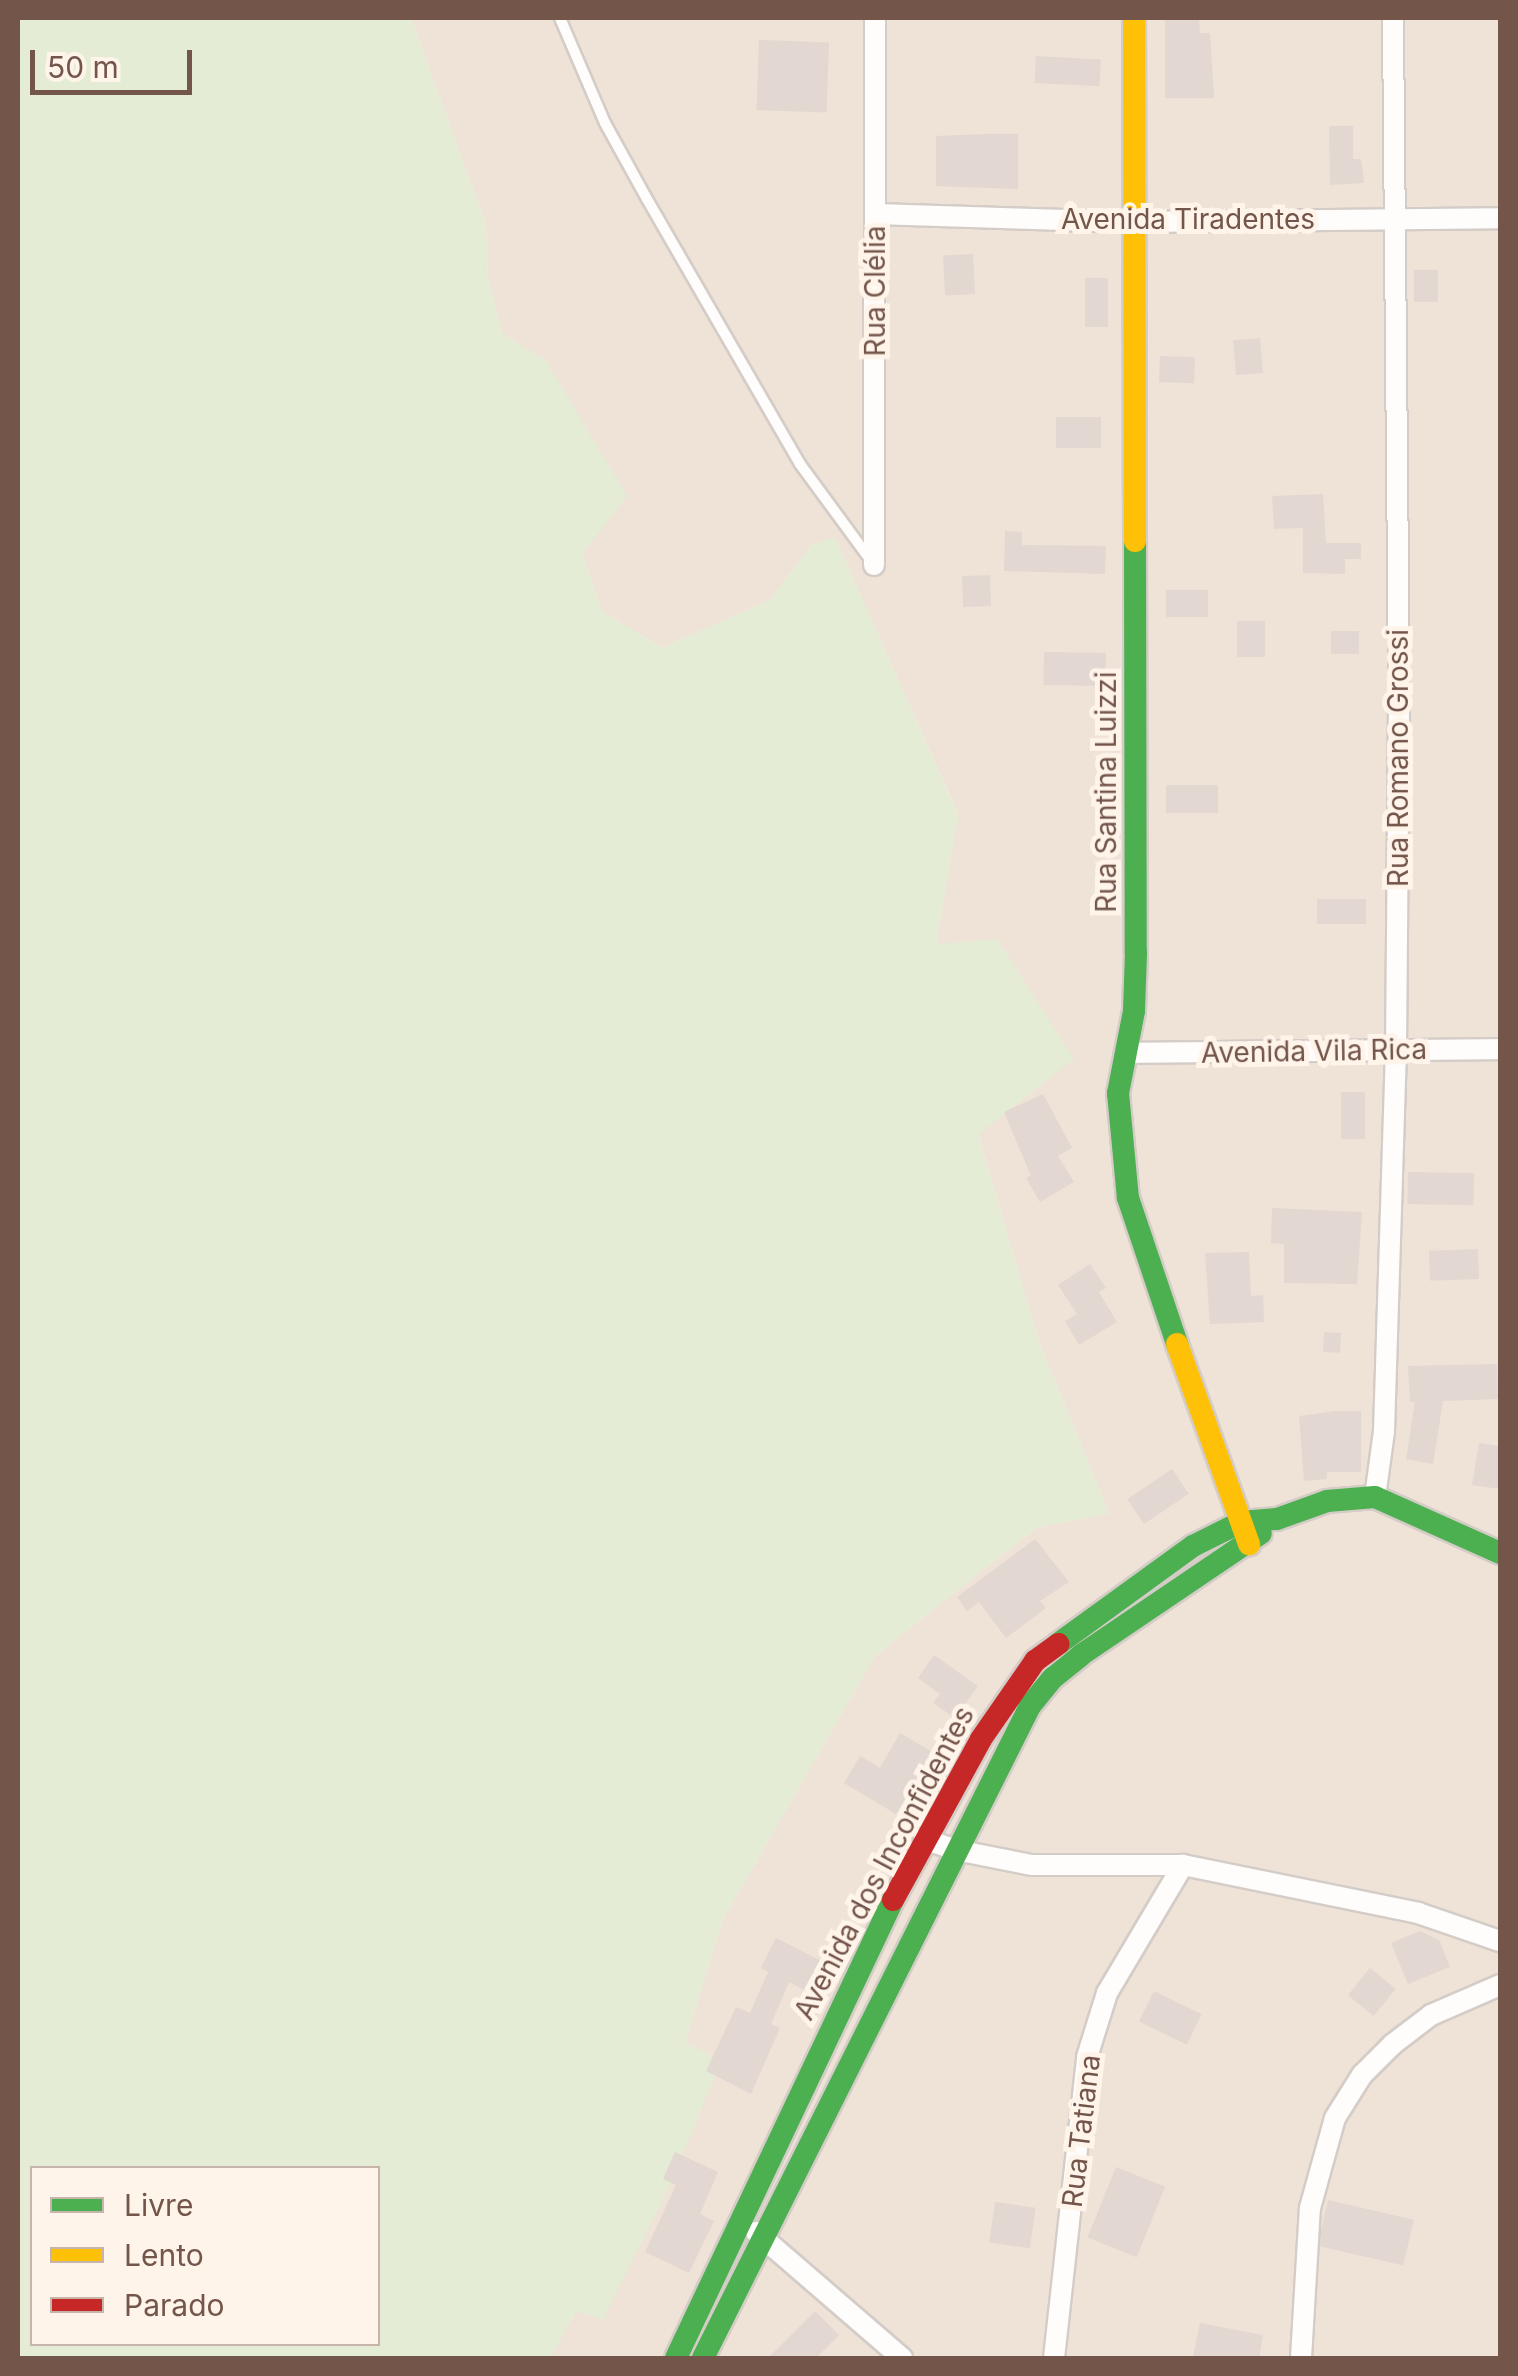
<!DOCTYPE html>
<meta charset="utf-8">
<style>
body{margin:0}
#map{position:relative;width:1518px;height:2376px;overflow:hidden;background:#f6f0ea;font-family:Inter,sans-serif}
div>[style]{position:absolute}
.residential>*{inset:0;background:#efe2d7}
.green>*{inset:0;background:#e4ecd5}
.building>*{inset:0;background:#e2d8d1;transform-origin:0 0}
.roads{filter:drop-shadow(2px 0 #d4ccc7) drop-shadow(-2px 0 #d4ccc7) drop-shadow(0 2px #d4ccc7) drop-shadow(0 -2px #d4ccc7)}
.lane>*{height:10px;margin:-5px;padding:0 5px;transform-origin:5px;border-radius:5px;background:#fefdfc}
.street>*{height:20px;margin:-10px;padding:0 10px;transform-origin:10px;border-radius:10px;background:#fefdfc}
.fast>*{height:22px;margin:-11px;padding:0 11px;transform-origin:11px;border-radius:11px;background:#4caf50}
.slow>*{height:22px;margin:-11px;padding:0 11px;transform-origin:11px;border-radius:11px;background:#ffc107}
.jam>*{height:22px;margin:-11px;padding:0 11px;transform-origin:11px;border-radius:11px;background:#c62828}
span{translate:-50% -50%;white-space:nowrap;text-align:center;line-height:1.15;-webkit-text-stroke:10px #fff4ea;paint-order:stroke}
.street-label{font-size:28px;color:#73554a}
.frame{position:absolute;inset:0;border:20px solid #73554a;pointer-events:none}
.legend{position:absolute;left:30px;top:2166px;width:350px;height:180px;box-sizing:border-box;background:#fff4ea;border:2px solid #c7b4aa;margin:0;padding:12px 18px;list-style:none;font-size:30px;color:#73554a}
.legend li{display:flex;align-items:center;gap:20px;height:50px}
.legend b{width:50px;border:2px solid #c7b4aa}
.scale{position:absolute;left:30px;top:50px;width:162px;height:45px;box-sizing:border-box;border:5px solid #73554a;border-top:0;padding-left:12px;font-size:30px;line-height:35px;white-space:nowrap;color:#73554a;-webkit-text-stroke:8px #fff4ea;paint-order:stroke}
</style>
<div id="map">
<div class="residential">
<div style="clip-path:polygon(411px 18px,1500px 18px,1500px 2358px,550px 2358px,576px 2311px,603px 2319px,720px 2061px,685px 2042px,723px 1919px,875px 1656px,1036px 1528px,1109px 1513px,1039px 1342px,978px 1134px,936px 945px,958px 814px,835px 538px,812px 545px,770px 600px,662px 648px,602px 611px,582px 554px,546px 361px,502px 334px,488px 278px,486px 225px)"></div>
</div>
<div class="green">
<div style="clip-path:polygon(evenodd,18px 18px,411px 18px,486px 225px,488px 278px,502px 333px,546px 361px,627px 496px,582px 554px,602px 611px,662px 648px,770px 600px,812px 545px,835px 537px,958px 815px,936px 944px,997px 939px,1074px 1059px,978px 1135px,1039px 1342px,1109px 1513px,1036px 1528px,875px 1656px,723px 1919px,685px 2042px,721px 2061px,671px 2183px,603px 2320px,576px 2311px,550px 2358px,19px 2358px,18px 2350px,18px 18px,32px 2168px,378px 2168px,378px 2344px,32px 2344px,32px 2168px)"></div>
</div>
<div class="building">
<div style="clip-path:polygon(1165px 18px,1199px 18px,1200px 33px,1210px 33px,1214px 98px,1165px 98px)"></div>
<div style="left:759px;top:40px;width:70px;height:70px;rotate:2deg"></div>
<div style="left:1036px;top:56px;width:65px;height:27px;rotate:3deg"></div>
<div style="clip-path:polygon(1329px 126px,1353px 126px,1353px 159px,1361px 159px,1364px 183px,1330px 185px)"></div>
<div style="clip-path:polygon(985px 134px,1018px 134px,1018px 189px,936px 186px,936px 136px)"></div>
<div style="left:973px;top:254px;width:40px;height:30px;rotate:87deg"></div>
<div style="left:1414px;top:270px;width:24px;height:32px"></div>
<div style="left:1085px;top:278px;width:23px;height:49px"></div>
<div style="left:1260px;top:338px;width:35px;height:27px;rotate:85deg"></div>
<div style="left:1160px;top:356px;width:35px;height:26px;rotate:2deg"></div>
<div style="left:1101px;top:417px;width:31px;height:45px;rotate:90deg"></div>
<div style="clip-path:polygon(1323px 494px,1326px 543px,1361px 543px,1361px 559px,1345px 559px,1345px 574px,1303px 573px,1303px 528px,1274px 529px,1272px 496px)"></div>
<div style="clip-path:polygon(1005px 531px,1022px 532px,1022px 545px,1106px 546px,1105px 574px,1004px 571px)"></div>
<div style="left:990px;top:575px;width:31px;height:28px;rotate:88deg"></div>
<div style="left:1166px;top:590px;width:42px;height:27px"></div>
<div style="left:1237px;top:621px;width:28px;height:36px"></div>
<div style="left:1331px;top:631px;width:28px;height:23px"></div>
<div style="left:1044px;top:652px;width:62px;height:33px;rotate:1deg"></div>
<div style="left:1166px;top:785px;width:52px;height:28px"></div>
<div style="left:1317px;top:899px;width:49px;height:25px"></div>
<div style="left:1341px;top:1092px;width:24px;height:47px"></div>
<div style="clip-path:polygon(1043px 1094px,1072px 1148px,1058px 1156px,1074px 1182px,1040px 1202px,1026px 1178px,1031px 1176px,1004px 1112px)"></div>
<div style="left:1408px;top:1172px;width:66px;height:32px;rotate:1deg"></div>
<div style="clip-path:polygon(1272px 1208px,1362px 1212px,1357px 1284px,1284px 1283px,1284px 1244px,1271px 1243px)"></div>
<div style="left:1478px;top:1249px;width:30px;height:49px;rotate:88deg"></div>
<div style="clip-path:polygon(1249px 1252px,1251px 1296px,1263px 1295px,1264px 1322px,1210px 1324px,1205px 1253px)"></div>
<div style="clip-path:polygon(1090px 1264px,1106px 1288px,1099px 1292px,1117px 1322px,1079px 1345px,1065px 1321px,1077px 1314px,1058px 1285px)"></div>
<div style="left:1324px;top:1332px;width:17px;height:20px;rotate:3deg"></div>
<div style="clip-path:polygon(1497px 1364px,1498px 1399px,1443px 1401px,1433px 1464px,1406px 1459px,1415px 1402px,1410px 1402px,1408px 1366px)"></div>
<div style="clip-path:polygon(1335px 1411px,1361px 1411px,1361px 1472px,1327px 1472px,1327px 1479px,1304px 1481px,1299px 1416px)"></div>
<div style="clip-path:polygon(1479px 1443px,1500px 1446px,1500px 1489px,1472px 1485px)"></div>
<div style="left:1172px;top:1469px;width:30px;height:54px;rotate:56deg"></div>
<div style="clip-path:polygon(1035px 1539px,1069px 1582px,1040px 1601px,1046px 1608px,1006px 1638px,979px 1602px,967px 1611px,957px 1597px)"></div>
<div style="clip-path:polygon(934px 1655px,978px 1686px,955px 1718px,933px 1703px,940px 1694px,918px 1678px)"></div>
<div style="clip-path:polygon(900px 1733px,934px 1753px,896px 1814px,844px 1783px,860px 1756px,880px 1768px)"></div>
<div style="clip-path:polygon(1420px 1931px,1439px 1940px,1450px 1967px,1408px 1984px,1391px 1943px)"></div>
<div style="clip-path:polygon(776px 1938px,821px 1961px,806px 1991px,789px 1982px,771px 2024px,780px 2028px,751px 2094px,706px 2071px,736px 2007px,750px 2013px,768px 1972px,761px 1968px)"></div>
<div style="left:1370px;top:1968px;width:33px;height:35px;rotate:39deg"></div>
<div style="left:1154px;top:1991px;width:53px;height:34px;rotate:26deg"></div>
<div style="clip-path:polygon(675px 2152px,718px 2172px,700px 2214px,714px 2221px,689px 2273px,645px 2252px,676px 2185px,663px 2179px)"></div>
<div style="left:1116px;top:2167px;width:53px;height:76px;rotate:22deg"></div>
<div style="left:1328px;top:2200px;width:88px;height:47px;rotate:13deg"></div>
<div style="left:995px;top:2202px;width:41px;height:41px;rotate:8deg"></div>
<div style="clip-path:polygon(815px 2311px,839px 2335px,816px 2358px,768px 2358px)"></div>
<div style="clip-path:polygon(1200px 2323px,1263px 2335px,1259px 2358px,1193px 2356px)"></div>
</div>
<div class="roads">
<div class="lane">
<div style="left:560px;top:18px;width:114px;rotate:66.8deg"></div>
<div style="left:605px;top:123px;width:87px;rotate:61.1deg"></div>
<div style="left:647px;top:199px;width:306px;rotate:60deg"></div>
<div style="left:800px;top:464px;width:122px;rotate:53.7deg"></div>
</div>
<div class="street">
<div style="left:876px;top:214px;width:259px;rotate:1.8deg"></div>
<div style="left:1135px;top:222px;width:365px;rotate:-0.6deg"></div>
<div style="left:874px;top:565px;width:547px;rotate:-89.9deg"></div>
<div style="left:1128px;top:1053px;width:372px;rotate:-0.6deg"></div>
<div style="left:1375px;top:1497px;width:67px;rotate:-82.2deg"></div>
<div style="left:1384px;top:1431px;width:382px;rotate:-88.2deg"></div>
<div style="left:1396px;top:1049px;width:365px;rotate:-89.5deg"></div>
<div style="left:1399px;top:684px;width:666px;rotate:-90.52deg"></div>
<div style="left:924px;top:1839px;width:34px;rotate:19deg"></div>
<div style="left:956px;top:1850px;width:77px;rotate:11.2deg"></div>
<div style="left:1032px;top:1865px;width:151px"></div>
<div style="left:1183px;top:1865px;width:240px;rotate:11.5deg"></div>
<div style="left:1418px;top:1913px;width:87px;rotate:18.9deg"></div>
<div style="left:756px;top:2232px;width:193px;rotate:40.8deg"></div>
<div style="left:1054px;top:2358px;width:303px;rotate:-83.7deg"></div>
<div style="left:1087px;top:2057px;width:67px;rotate:-72.6deg"></div>
<div style="left:1107px;top:1993px;width:149px;rotate:-59.3deg"></div>
<div style="left:1301px;top:2358px;width:150px;rotate:-86.6deg"></div>
<div style="left:1310px;top:2208px;width:93px;rotate:-74.5deg"></div>
<div style="left:1335px;top:2118px;width:51px;rotate:-57.9deg"></div>
<div style="left:1362px;top:2075px;width:44px;rotate:-45deg"></div>
<div style="left:1393px;top:2044px;width:48px;rotate:-37.3deg"></div>
<div style="left:1431px;top:2015px;width:75px;rotate:-23.5deg"></div>
</div>
<div class="fast">
<div style="left:1135px;top:541px;width:412px;rotate:89.9deg"></div>
<div style="left:1136px;top:953px;width:58px;rotate:92deg"></div>
<div style="left:1134px;top:1011px;width:84px;rotate:101deg"></div>
<div style="left:1118px;top:1093px;width:105px;rotate:84.6deg"></div>
<div style="left:1128px;top:1198px;width:154px;rotate:71.4deg"></div>
<div style="left:1058px;top:1644px;width:167px;rotate:-36deg"></div>
<div style="left:1193px;top:1546px;width:54px;rotate:-26.6deg"></div>
<div style="left:1241px;top:1522px;width:36px;rotate:-5deg"></div>
<div style="left:1277px;top:1519px;width:53px;rotate:-19.8deg"></div>
<div style="left:1327px;top:1501px;width:48px;rotate:-4.8deg"></div>
<div style="left:1375px;top:1497px;width:137px;rotate:24.1deg"></div>
<div style="left:676px;top:2358px;width:507px;rotate:-64.65deg"></div>
<div style="left:703px;top:2358px;width:729px;rotate:-63.36deg"></div>
<div style="left:1030px;top:1706px;width:36px;rotate:-51deg"></div>
<div style="left:1053px;top:1678px;width:36px;rotate:-39deg"></div>
<div style="left:1081px;top:1655px;width:217px;rotate:-34.1deg"></div>
</div>
<div class="slow">
<div style="left:1134px;top:18px;width:523px;rotate:89.89deg"></div>
<div style="left:1177px;top:1344px;width:213px;rotate:70.2deg"></div>
</div>
<div class="jam">
<div style="left:893px;top:1900px;width:183px;rotate:-61.3deg"></div>
<div style="left:981px;top:1739px;width:95px;rotate:-55.3deg"></div>
<div style="left:1035px;top:1661px;width:29px;rotate:-36deg"></div>
</div>
</div>
<div class="street-label">
<span style="left:1188px;top:219px">Avenida Tiradentes</span>
<span style="left:875px;top:291px;rotate:-90deg">Rua Clélia</span>
<span style="left:1398px;top:758px;rotate:-90deg">Rua Romano Grossi</span>
<span style="left:1106px;top:792px;rotate:-90deg">Rua Santina Luizzi</span>
<span style="left:1314px;top:1051px;rotate:-1deg">Avenida Vila Rica</span>
<span style="left:884px;top:1863px;rotate:-62deg">Avenida dos Inconfidentes</span>
<span style="left:1081px;top:2131px;rotate:-83deg">Rua Tatiana</span>
</div>
<div class="frame"></div>
<ul class="legend">
<li><b style="height:12px;background:#4caf50"></b>Livre</li>
<li><b style="height:12px;background:#ffc107"></b>Lento</li>
<li><b style="height:12px;background:#c62828"></b>Parado</li>
</ul>
<div class="scale">50 m</div>
</div>
